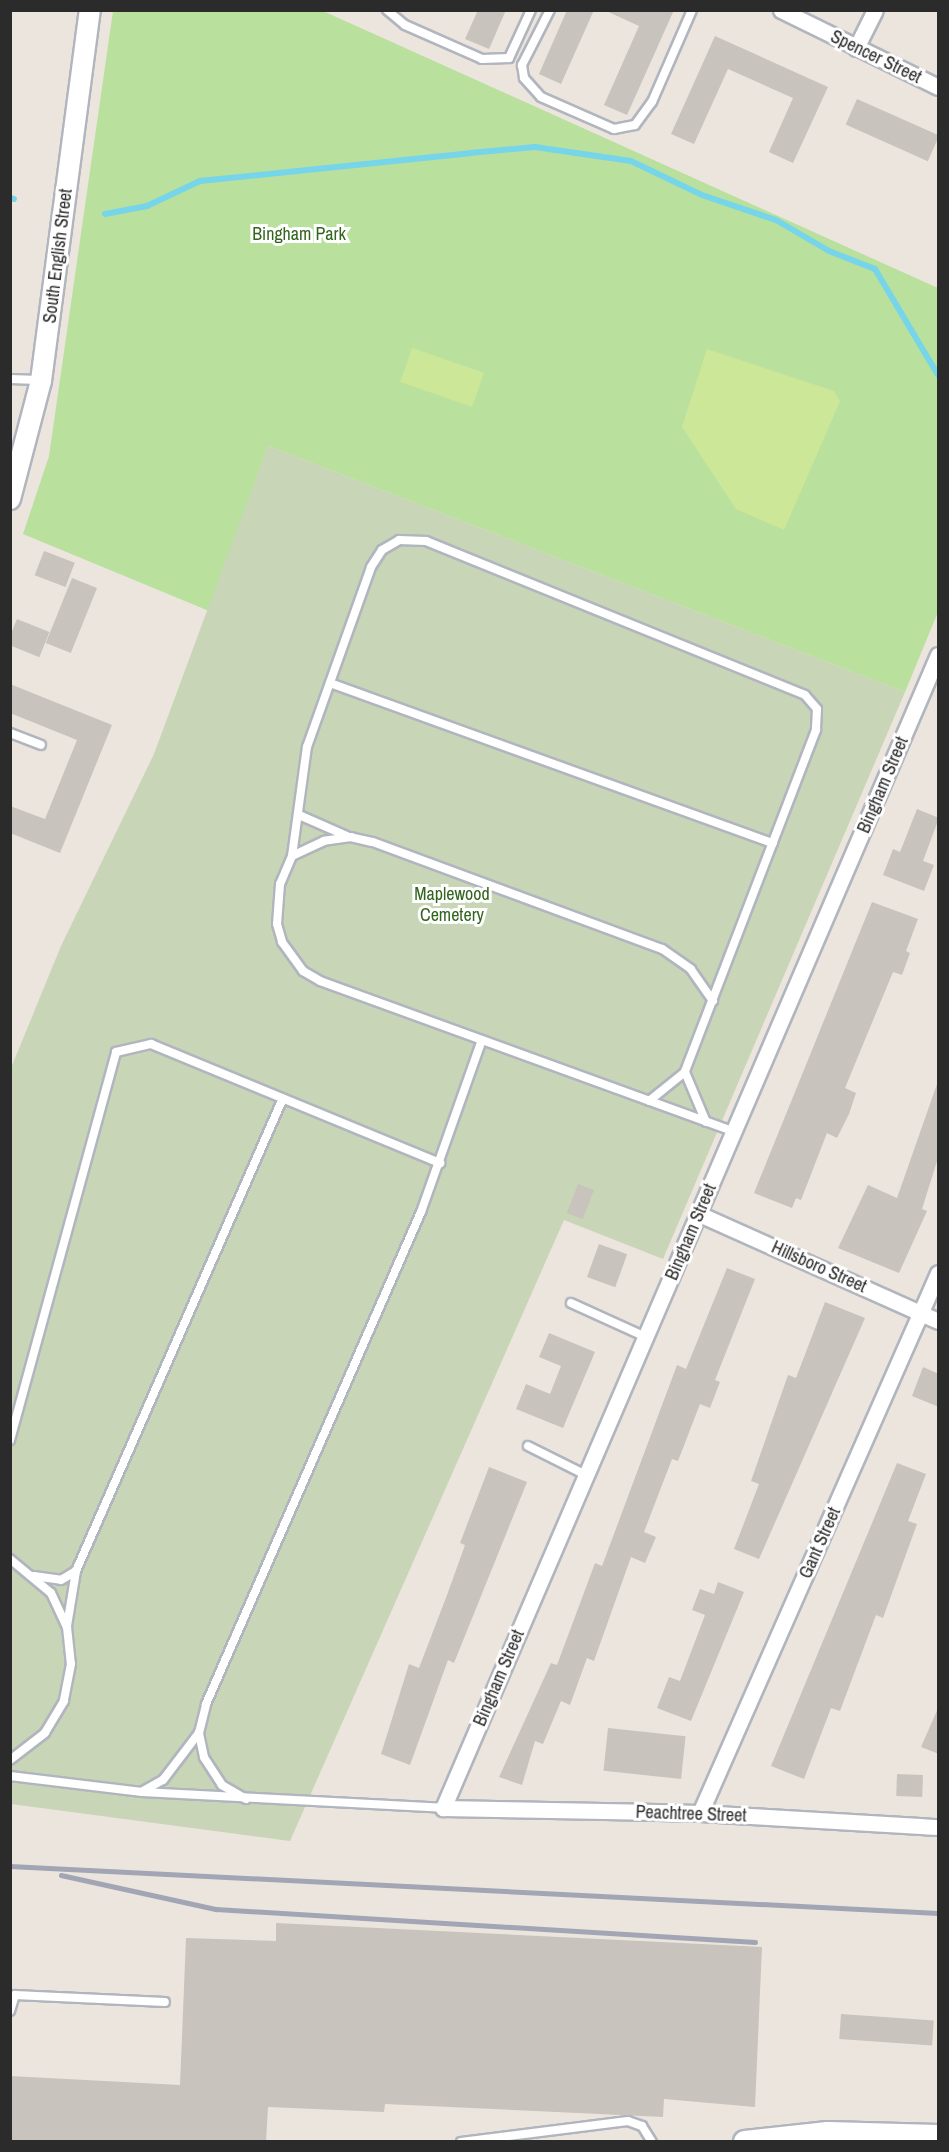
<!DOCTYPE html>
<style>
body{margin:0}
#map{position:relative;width:949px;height:2152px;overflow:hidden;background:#ece5de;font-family:"Archivo Narrow",sans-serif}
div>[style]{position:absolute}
.green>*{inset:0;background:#bae09d}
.cemetery>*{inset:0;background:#c8d5b6}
.pitch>*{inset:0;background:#cde799;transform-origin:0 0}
.stream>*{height:6px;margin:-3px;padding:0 3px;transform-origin:3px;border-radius:3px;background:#76d5e9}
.building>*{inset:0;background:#c8c3bc;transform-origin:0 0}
.roads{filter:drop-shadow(2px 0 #b1b5be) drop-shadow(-2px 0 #b1b5be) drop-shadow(0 2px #b1b5be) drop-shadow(0 -2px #b1b5be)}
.service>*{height:8px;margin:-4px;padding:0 4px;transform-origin:4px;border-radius:4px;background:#fff}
.minor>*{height:15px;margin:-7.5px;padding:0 7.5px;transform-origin:7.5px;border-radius:7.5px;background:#fff}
.tertiary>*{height:20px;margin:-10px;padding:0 10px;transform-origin:10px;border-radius:10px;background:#fff}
.secondary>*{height:22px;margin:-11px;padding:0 11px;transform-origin:11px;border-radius:11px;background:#fff}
.rail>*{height:4.5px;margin:-2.25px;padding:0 2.25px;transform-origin:2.25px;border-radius:2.25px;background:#a1a5b4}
span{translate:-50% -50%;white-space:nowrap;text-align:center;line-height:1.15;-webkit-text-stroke:6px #fff;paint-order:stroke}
.street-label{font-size:18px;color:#2b2b2b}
.park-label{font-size:18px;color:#33651e}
.frame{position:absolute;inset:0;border:12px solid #2b2b2b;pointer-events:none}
</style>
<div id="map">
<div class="green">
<div style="clip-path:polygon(113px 11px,323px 11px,938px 288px,938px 612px,905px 692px,268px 446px,209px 611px,23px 534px,49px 456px)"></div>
</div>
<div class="cemetery">
<div style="clip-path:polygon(268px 446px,905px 692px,663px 1259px,564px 1220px,290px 1841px,11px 1804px,11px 1068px,61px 946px,154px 754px)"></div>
</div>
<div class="pitch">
<div style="left:412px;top:348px;width:76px;height:36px;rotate:19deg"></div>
<div style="clip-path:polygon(707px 349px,834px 391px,840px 401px,784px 530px,736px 509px,682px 427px)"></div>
</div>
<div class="stream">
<div style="left:10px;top:198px;width:4px;rotate:14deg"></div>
<div style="left:105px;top:214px;width:43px;rotate:-10.8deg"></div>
<div style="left:147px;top:206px;width:59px;rotate:-25.3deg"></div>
<div style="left:200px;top:181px;width:271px;rotate:-5.9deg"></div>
<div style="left:470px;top:153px;width:65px;rotate:-5.3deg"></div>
<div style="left:535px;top:147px;width:97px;rotate:8.3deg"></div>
<div style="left:631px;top:161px;width:79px;rotate:25.6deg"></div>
<div style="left:702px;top:195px;width:78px;rotate:18.7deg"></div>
<div style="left:776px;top:220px;width:61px;rotate:30.3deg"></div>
<div style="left:829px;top:251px;width:49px;rotate:21.4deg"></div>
<div style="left:875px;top:269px;width:123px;rotate:59.3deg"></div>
</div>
<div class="building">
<div style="clip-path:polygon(478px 10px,506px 10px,489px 49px,465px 39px)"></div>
<div style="clip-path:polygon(567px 10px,594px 10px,561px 84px,539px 74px)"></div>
<div style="clip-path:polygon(604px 10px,674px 10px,627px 115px,604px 105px,639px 26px)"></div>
<div style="clip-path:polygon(715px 36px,828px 87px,793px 163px,769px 152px,793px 98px,728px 69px,694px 144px,671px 134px)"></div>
<div style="left:857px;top:99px;width:90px;height:28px;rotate:24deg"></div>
<div style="left:44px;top:551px;width:33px;height:26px;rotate:21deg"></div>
<div style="left:72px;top:578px;width:27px;height:70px;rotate:22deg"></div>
<div style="left:17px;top:619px;width:35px;height:27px;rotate:22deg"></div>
<div style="clip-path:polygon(10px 684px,112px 725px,60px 853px,10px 833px,10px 806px,45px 819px,77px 740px,10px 713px)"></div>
<div style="clip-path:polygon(917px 809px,939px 818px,923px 861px,934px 865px,924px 891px,883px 875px,893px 849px,900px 852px)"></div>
<div style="clip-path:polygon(872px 902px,918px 919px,906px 951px,910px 953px,902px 975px,893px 972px,845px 1088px,856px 1093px,849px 1114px,837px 1138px,827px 1133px,801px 1200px,796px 1198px,792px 1208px,754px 1193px)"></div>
<div style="clip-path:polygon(937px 1084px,939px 1155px,922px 1209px,927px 1211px,899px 1273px,838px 1248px,868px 1185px,897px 1198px)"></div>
<div style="left:578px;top:1184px;width:17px;height:31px;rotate:21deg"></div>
<div style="left:599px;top:1244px;width:30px;height:35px;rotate:20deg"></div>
<div style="clip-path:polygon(727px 1268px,755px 1279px,715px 1380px,720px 1382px,710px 1408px,700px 1404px,678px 1461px,672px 1459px,644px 1532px,656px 1537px,645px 1563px,631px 1557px,594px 1661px,587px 1658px,570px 1705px,561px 1701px,543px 1744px,535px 1741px,522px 1785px,499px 1777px,551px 1663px,557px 1665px,595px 1563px,602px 1566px,677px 1365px,686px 1369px)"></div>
<div style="clip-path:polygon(825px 1302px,865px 1318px,759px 1559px,734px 1549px,759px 1484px,751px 1481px,788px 1375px,796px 1378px)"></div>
<div style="clip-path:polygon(549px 1333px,595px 1352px,563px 1428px,516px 1409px,526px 1384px,550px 1394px,561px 1366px,539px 1357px)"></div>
<div style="clip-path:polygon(923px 1367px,939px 1374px,939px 1407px,912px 1396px)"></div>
<div style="clip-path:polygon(897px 1463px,926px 1474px,908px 1521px,917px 1524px,883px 1618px,876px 1615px,840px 1711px,831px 1708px,804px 1779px,771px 1766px)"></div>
<div style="clip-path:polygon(489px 1467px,527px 1482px,454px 1663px,448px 1660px,410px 1765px,381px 1754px,409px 1664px,419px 1668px,447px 1595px,465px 1545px,460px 1543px)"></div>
<div style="clip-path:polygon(718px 1582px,744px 1592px,691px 1721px,657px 1708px,669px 1677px,680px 1681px,705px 1615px,692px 1610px,700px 1589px,714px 1594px)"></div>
<div style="clip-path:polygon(939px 1706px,939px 1754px,921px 1747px)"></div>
<div style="left:608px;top:1728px;width:78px;height:43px;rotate:6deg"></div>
<div style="left:897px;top:1774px;width:26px;height:22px;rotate:2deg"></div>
<div style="clip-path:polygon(276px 1923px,762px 1947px,755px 2107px,664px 2099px,663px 2117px,385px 2104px,384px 2112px,268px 2107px,266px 2142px,10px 2142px,10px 2076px,180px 2085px,186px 1938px,276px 1941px)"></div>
<div style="left:841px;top:2014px;width:93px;height:25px;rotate:4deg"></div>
</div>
<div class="roads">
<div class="service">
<div style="left:387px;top:10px;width:23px;rotate:40deg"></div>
<div style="left:405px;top:25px;width:84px;rotate:23.8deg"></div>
<div style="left:482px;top:59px;width:27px;rotate:-2deg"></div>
<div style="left:509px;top:58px;width:53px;rotate:-65.4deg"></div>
<div style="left:550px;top:10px;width:62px;rotate:117deg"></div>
<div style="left:522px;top:65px;width:13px;rotate:81deg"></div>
<div style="left:524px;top:78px;width:25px;rotate:48deg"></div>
<div style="left:541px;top:97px;width:80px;rotate:23.7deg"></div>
<div style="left:614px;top:129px;width:21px;rotate:-11deg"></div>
<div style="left:635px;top:125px;width:29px;rotate:-54deg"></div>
<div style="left:652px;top:102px;width:100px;rotate:-66.5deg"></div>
<div style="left:10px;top:379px;width:29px;rotate:2deg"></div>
<div style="left:330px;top:683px;width:471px;rotate:19.9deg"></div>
<div style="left:10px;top:733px;width:33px;rotate:21deg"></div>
<div style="left:299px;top:815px;width:52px;rotate:23.6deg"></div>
<div style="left:292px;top:856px;width:110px;rotate:-82.2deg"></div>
<div style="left:307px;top:747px;width:191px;rotate:-70.4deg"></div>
<div style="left:371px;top:567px;width:20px;rotate:-57deg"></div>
<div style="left:382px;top:550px;width:20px;rotate:-30deg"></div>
<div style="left:399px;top:540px;width:27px;rotate:2deg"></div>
<div style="left:426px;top:541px;width:409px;rotate:22.1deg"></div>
<div style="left:805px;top:695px;width:18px;rotate:49deg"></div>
<div style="left:817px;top:709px;width:21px;rotate:93deg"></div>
<div style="left:816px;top:730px;width:366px;rotate:111deg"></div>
<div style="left:685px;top:1072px;width:46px;rotate:141.1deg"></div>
<div style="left:713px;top:1001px;width:39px;rotate:-125deg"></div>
<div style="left:691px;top:969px;width:35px;rotate:-145deg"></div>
<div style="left:662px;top:949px;width:309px;rotate:-159.7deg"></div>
<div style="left:372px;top:842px;width:22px;rotate:-167deg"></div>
<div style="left:351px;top:837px;width:27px;rotate:172deg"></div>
<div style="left:324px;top:841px;width:35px;rotate:155deg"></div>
<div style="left:292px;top:856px;width:30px;rotate:113deg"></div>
<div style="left:280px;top:884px;width:40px;rotate:94.3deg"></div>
<div style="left:277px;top:924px;width:19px;rotate:74deg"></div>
<div style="left:282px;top:942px;width:36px;rotate:54deg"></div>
<div style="left:303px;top:971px;width:20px;rotate:30deg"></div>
<div style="left:320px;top:981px;width:441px;rotate:20deg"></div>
<div style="left:685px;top:1072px;width:54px;rotate:67.2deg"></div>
<div style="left:571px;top:1303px;width:82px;rotate:24.4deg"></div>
<div style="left:10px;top:1440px;width:402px;rotate:-74.7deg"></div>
<div style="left:116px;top:1052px;width:36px;rotate:-13deg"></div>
<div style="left:151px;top:1044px;width:313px;rotate:22.4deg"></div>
<div style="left:528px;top:1446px;width:65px;rotate:26.6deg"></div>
<div style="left:10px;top:1559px;width:53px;rotate:39.7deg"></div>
<div style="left:51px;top:1593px;width:38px;rotate:65deg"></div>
<div style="left:67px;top:1627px;width:37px;rotate:84deg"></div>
<div style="left:71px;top:1664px;width:38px;rotate:101deg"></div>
<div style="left:64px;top:1701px;width:37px;rotate:121deg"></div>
<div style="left:45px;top:1733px;width:44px;rotate:142.4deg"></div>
<div style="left:34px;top:1576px;width:27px;rotate:8deg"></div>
<div style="left:61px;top:1580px;width:17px;rotate:-31deg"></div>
<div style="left:76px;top:1571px;width:516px;rotate:-66.36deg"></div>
<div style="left:67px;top:1626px;width:56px;rotate:-80.7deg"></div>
<div style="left:10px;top:1776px;width:133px;rotate:6.9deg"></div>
<div style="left:142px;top:1792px;width:301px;rotate:3deg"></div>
<div style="left:143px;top:1791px;width:23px;rotate:-29deg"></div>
<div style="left:163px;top:1780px;width:58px;rotate:-52.7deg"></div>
<div style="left:246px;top:1799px;width:28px;rotate:-150deg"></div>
<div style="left:222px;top:1785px;width:33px;rotate:-123deg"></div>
<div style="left:204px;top:1757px;width:25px;rotate:-102deg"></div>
<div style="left:199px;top:1733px;width:30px;rotate:-76deg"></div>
<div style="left:206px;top:1704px;width:537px;rotate:-66.4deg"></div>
<div style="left:421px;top:1212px;width:182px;rotate:-70.5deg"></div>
<div style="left:10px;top:2011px;width:17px;rotate:-73deg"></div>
<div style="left:15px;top:1995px;width:150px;rotate:2.7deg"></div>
<div style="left:461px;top:2142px;width:168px;rotate:-7.2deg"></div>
<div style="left:628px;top:2121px;width:15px;rotate:20deg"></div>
<div style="left:642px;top:2126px;width:19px;rotate:58deg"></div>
</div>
<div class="minor">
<div style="left:781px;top:10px;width:175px;rotate:26.1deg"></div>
<div style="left:856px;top:48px;width:42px;rotate:-63.4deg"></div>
<div style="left:938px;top:655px;width:1255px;rotate:113.23deg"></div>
<div style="left:443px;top:1808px;width:257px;rotate:1.1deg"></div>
<div style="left:700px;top:1813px;width:238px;rotate:3.4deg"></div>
<div style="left:699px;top:1214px;width:262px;rotate:24.1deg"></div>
<div style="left:700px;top:1813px;width:590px;rotate:-66.21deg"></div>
</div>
<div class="tertiary">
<div style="left:10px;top:499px;width:122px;rotate:-75.3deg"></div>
<div style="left:41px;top:381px;width:374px;rotate:-82.5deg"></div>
</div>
<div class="secondary">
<div style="left:745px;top:2142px;width:83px;rotate:-6.2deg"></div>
<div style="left:828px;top:2133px;width:110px;rotate:1.6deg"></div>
</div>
</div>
<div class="rail">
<div style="left:10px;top:1866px;width:929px;rotate:2.9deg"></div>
<div style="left:61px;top:1875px;width:159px;rotate:12.4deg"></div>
<div style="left:216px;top:1909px;width:540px;rotate:3.5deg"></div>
</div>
<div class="street-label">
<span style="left:876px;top:57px;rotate:26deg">Spencer Street</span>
<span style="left:58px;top:256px;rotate:-83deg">South English Street</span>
<span style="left:883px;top:785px;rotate:-67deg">Bingham Street</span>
<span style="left:691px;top:1232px;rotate:-67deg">Bingham Street</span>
<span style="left:819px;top:1267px;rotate:24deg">Hillsboro Street</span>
<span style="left:820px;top:1543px;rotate:-66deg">Gant Street</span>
<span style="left:499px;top:1678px;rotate:-67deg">Bingham Street</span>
<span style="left:691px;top:1814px;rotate:2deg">Peachtree Street</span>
</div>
<div class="park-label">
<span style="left:299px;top:234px">Bingham Park</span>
<span style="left:452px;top:905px">Maplewood<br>Cemetery</span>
</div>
<div class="frame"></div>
</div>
